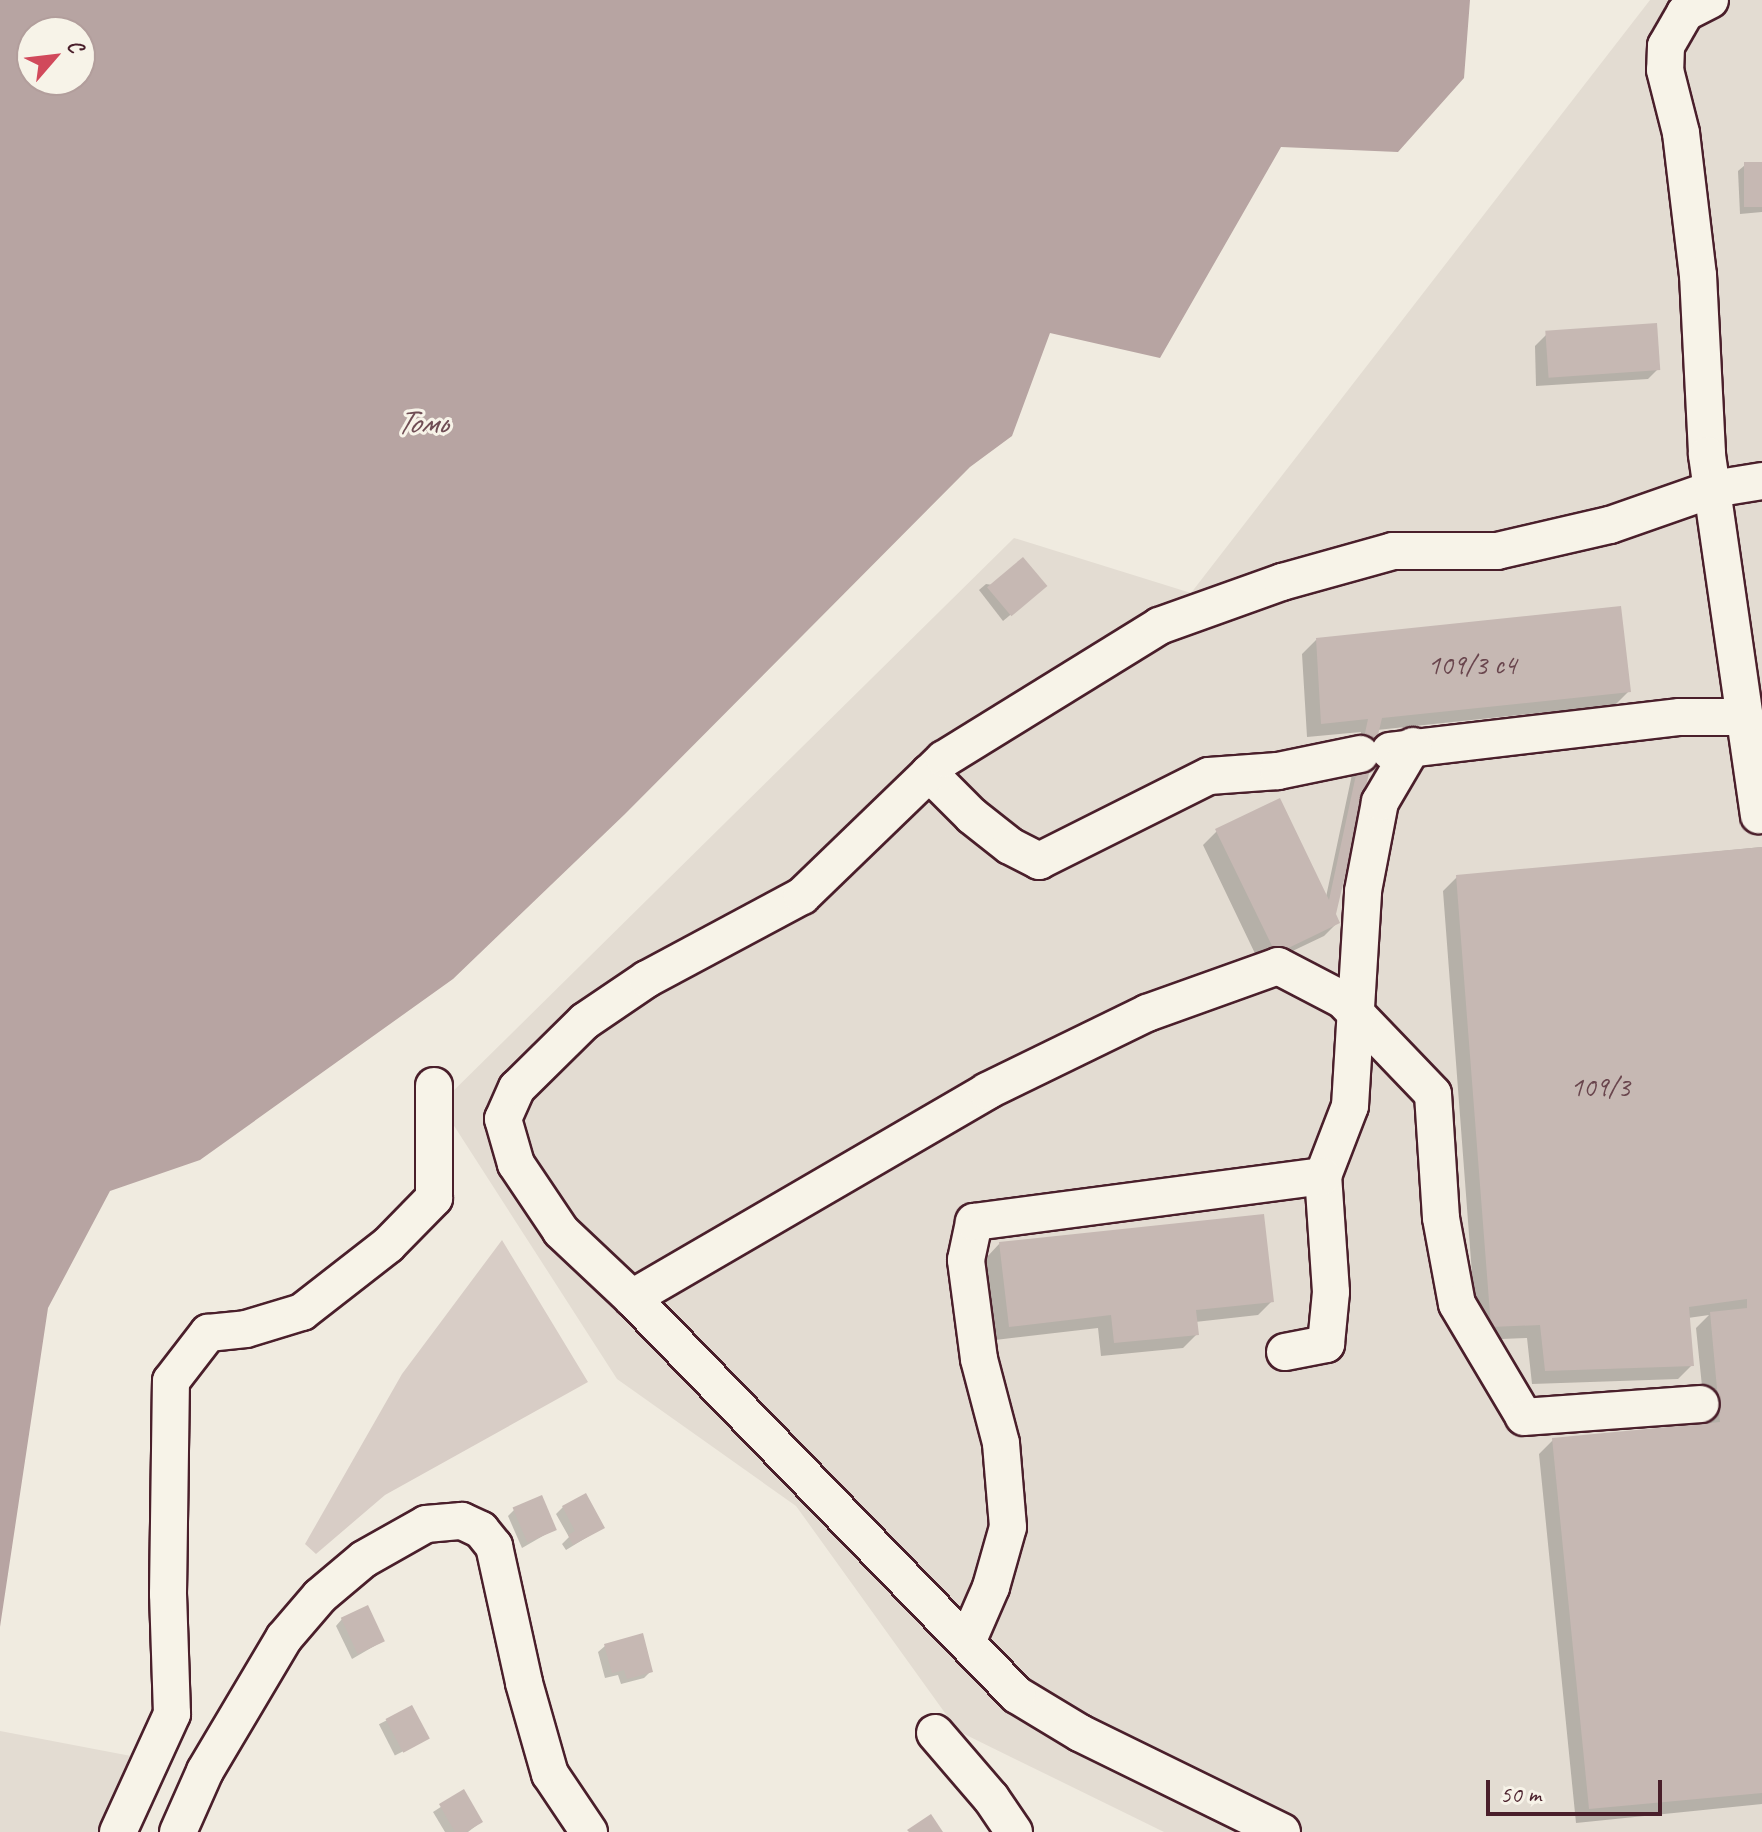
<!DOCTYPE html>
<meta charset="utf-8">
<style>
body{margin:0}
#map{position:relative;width:1762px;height:1832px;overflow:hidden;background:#f0ebe0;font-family:Caveat,sans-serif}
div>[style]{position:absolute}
.built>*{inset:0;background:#e3dcd2}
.green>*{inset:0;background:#d8cdc6}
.water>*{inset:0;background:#b7a4a2}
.shadow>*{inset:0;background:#0003;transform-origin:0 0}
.building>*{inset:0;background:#c6b8b3;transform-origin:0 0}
.roads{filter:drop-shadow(2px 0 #4a1f2b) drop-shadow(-2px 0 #4a1f2b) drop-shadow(0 2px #4a1f2b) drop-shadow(0 -2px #4a1f2b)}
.minor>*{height:36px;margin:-18px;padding:0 18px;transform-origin:18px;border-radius:18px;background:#f7f3e8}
span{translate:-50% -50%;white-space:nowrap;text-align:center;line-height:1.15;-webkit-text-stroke:6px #f7f3e8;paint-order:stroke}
.number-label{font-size:28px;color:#69454d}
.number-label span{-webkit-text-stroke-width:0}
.water-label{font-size:34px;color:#704e55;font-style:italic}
.north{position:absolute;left:16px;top:16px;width:80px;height:80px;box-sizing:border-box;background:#f7f3e8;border:2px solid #b29e9c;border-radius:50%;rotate:62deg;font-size:22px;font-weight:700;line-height:32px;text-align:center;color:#4a1f2b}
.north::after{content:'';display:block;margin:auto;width:28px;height:36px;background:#d1495b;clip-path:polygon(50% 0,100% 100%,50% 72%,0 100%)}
.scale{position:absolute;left:1486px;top:1780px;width:176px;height:36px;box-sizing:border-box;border:4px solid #4a1f2b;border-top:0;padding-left:10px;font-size:24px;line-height:28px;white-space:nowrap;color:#4a1f2b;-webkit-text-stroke:6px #f7f3e8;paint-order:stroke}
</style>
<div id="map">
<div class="built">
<div style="clip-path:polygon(1650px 0,1762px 0,1762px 1832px,1164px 1832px,958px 1731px,796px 1506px,617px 1379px,440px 1104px,1014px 538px,1191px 593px)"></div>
<div style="clip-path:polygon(0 1731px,131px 1756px,115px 1832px,0 1832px)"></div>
</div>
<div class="green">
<div style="clip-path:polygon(502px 1240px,588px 1382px,385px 1495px,316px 1554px,305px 1544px,402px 1374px)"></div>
</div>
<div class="water">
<div style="clip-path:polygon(evenodd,0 0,1470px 0,1464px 78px,1398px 152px,1281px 147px,1160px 358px,1050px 333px,1012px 436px,970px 467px,625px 814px,453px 979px,200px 1160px,110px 1191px,48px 1308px,0 1627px,0 0,32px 32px,80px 32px,80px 80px,32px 80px,32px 32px)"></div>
</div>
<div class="shadow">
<div style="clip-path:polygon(1762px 164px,1762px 212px,1740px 214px,1738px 171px,1745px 165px)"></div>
<div style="clip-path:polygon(1546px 335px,1658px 369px,1648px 379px,1536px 386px,1535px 346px)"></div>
<div style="clip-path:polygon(986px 584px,1038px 592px,1003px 621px,979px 590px)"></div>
<div style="clip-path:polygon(1316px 640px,1629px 691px,1615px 705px,1377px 730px,1334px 913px,1338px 922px,1324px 936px,1261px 966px,1203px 845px,1217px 831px,1326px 897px,1361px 732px,1307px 737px,1302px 654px)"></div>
<div style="clip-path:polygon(1762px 847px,1762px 1804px,1576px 1823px,1539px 1454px,1553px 1440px,1706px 1425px,1696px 1328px,1709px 1315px,1688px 1318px,1692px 1365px,1678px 1379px,1532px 1384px,1527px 1338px,1477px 1340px,1443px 891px,1457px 877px)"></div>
<div style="clip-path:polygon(1000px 1243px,1272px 1301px,1258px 1315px,1195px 1322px,1197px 1334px,1183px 1348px,1101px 1356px,1098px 1328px,995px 1340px,986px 1258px)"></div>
<div style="clip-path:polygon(563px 1507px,602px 1528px,566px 1550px,562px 1544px,569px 1537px,556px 1514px)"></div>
<div style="clip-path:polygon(514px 1510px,555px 1529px,522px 1548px,508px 1516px)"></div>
<div style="clip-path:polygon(342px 1619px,383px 1641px,352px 1659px,336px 1626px)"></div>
<div style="clip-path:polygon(605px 1646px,651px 1671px,644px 1678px,621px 1684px,618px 1675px,605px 1678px,598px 1652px)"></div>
<div style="left:411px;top:1708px;width:35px;height:36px;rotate:63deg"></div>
<div style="clip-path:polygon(464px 1792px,481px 1822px,468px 1832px,445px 1832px,433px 1812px)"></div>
</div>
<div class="building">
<div style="left:1762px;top:162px;width:45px;height:18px;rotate:90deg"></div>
<div style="left:1657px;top:323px;width:47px;height:112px;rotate:86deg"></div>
<div style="left:1023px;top:557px;width:38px;height:47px;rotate:50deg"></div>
<div style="clip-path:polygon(1621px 606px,1631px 692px,1382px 718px,1336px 914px,1340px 923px,1276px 954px,1215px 829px,1280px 798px,1329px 900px,1368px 719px,1321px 724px,1316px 638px)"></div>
<div style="clip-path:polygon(1762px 847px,1762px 1793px,1589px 1809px,1552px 1438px,1720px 1422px,1710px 1312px,1747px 1308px,1747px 1299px,1689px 1307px,1694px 1366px,1545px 1371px,1540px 1325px,1491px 1327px,1456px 875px)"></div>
<div style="clip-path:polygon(1264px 1214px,1274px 1302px,1196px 1310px,1199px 1335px,1114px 1343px,1111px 1315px,1009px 1327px,999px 1242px)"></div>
<div style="clip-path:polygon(586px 1493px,605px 1528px,573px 1545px,568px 1535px,575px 1531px,562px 1506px)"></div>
<div style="left:542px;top:1495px;width:38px;height:32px;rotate:67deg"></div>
<div style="left:368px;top:1605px;width:40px;height:30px;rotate:65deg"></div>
<div style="clip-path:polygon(643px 1633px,653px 1672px,627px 1679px,624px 1670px,612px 1673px,604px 1644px)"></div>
<div style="left:412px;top:1705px;width:38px;height:30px;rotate:62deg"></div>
<div style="clip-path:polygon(464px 1789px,483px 1822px,466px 1832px,455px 1832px,439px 1804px)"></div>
<div style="clip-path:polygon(931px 1814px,943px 1832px,909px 1832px,907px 1830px)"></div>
</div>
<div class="roads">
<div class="minor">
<div style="left:1710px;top:0;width:28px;rotate:153deg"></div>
<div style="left:1685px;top:13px;width:38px;rotate:120deg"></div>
<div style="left:1666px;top:46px;width:24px;rotate:92deg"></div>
<div style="left:1665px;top:70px;width:65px;rotate:75.7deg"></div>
<div style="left:1681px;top:133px;width:143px;rotate:83.2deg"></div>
<div style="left:1698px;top:275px;width:180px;rotate:87.1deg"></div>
<div style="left:1707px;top:455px;width:364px;rotate:81.8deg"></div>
<div style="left:1390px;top:751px;width:292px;rotate:-6.7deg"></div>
<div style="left:1680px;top:717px;width:62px"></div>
<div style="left:929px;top:773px;width:61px;rotate:45deg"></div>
<div style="left:972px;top:816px;width:48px;rotate:38.3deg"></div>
<div style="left:1010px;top:846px;width:33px;rotate:27deg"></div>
<div style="left:1039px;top:861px;width:190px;rotate:-26.6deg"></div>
<div style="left:1209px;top:776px;width:69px;rotate:-4.1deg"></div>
<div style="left:1278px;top:771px;width:84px;rotate:-11.7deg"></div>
<div style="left:632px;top:1298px;width:411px;rotate:-30.2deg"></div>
<div style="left:987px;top:1091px;width:178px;rotate:-26deg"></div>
<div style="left:1147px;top:1013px;width:139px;rotate:-19.7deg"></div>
<div style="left:1278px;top:966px;width:73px;rotate:27.6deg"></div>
<div style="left:1343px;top:1000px;width:130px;rotate:46.2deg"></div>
<div style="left:1433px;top:1094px;width:124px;rotate:86.3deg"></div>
<div style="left:1441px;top:1218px;width:87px;rotate:79.5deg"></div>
<div style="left:1457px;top:1304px;width:131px;rotate:59.3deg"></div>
<div style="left:1524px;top:1417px;width:177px;rotate:-4.2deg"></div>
<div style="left:1285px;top:1352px;width:42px;rotate:-11deg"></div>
<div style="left:1326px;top:1344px;width:52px;rotate:-84.5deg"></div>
<div style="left:1331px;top:1292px;width:116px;rotate:-93.9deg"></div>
<div style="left:1323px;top:1176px;width:75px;rotate:-68.9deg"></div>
<div style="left:1350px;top:1106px;width:215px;rotate:-86.5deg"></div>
<div style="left:1363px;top:891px;width:91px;rotate:-79.2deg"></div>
<div style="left:1380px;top:802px;width:65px;rotate:-59.5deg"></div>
<div style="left:968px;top:1640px;width:58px;rotate:-66.5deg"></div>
<div style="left:991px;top:1587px;width:62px;rotate:-74.2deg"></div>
<div style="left:1008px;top:1527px;width:84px;rotate:-94.8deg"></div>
<div style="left:1001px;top:1443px;width:87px;rotate:-104.7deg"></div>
<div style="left:979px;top:1359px;width:100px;rotate:-97.5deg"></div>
<div style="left:966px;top:1260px;width:39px;rotate:-78deg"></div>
<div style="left:974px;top:1222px;width:352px;rotate:-7.5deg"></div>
<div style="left:935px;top:1733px;width:86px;rotate:49.3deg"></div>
<div style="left:991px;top:1798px;width:41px;rotate:55.9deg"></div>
<div style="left:118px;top:1832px;width:130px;rotate:-65.4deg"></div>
<div style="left:172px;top:1714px;width:120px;rotate:-91.9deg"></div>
<div style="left:168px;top:1594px;width:213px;rotate:-89.2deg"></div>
<div style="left:171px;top:1381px;width:61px;rotate:-52.4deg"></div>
<div style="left:208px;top:1333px;width:38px;rotate:-6deg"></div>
<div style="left:246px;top:1329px;width:59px;rotate:-16.9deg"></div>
<div style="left:302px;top:1312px;width:109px;rotate:-37.9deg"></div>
<div style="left:388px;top:1245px;width:66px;rotate:-45.6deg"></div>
<div style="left:434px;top:1198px;width:112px;rotate:-90deg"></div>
<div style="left:178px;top:1832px;width:67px;rotate:-66.1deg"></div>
<div style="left:205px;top:1771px;width:155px;rotate:-59.3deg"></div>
<div style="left:284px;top:1638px;width:55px;rotate:-49.4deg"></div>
<div style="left:320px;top:1596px;width:57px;rotate:-40.1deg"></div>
<div style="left:364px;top:1559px;width:71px;rotate:-29.4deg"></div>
<div style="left:426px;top:1524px;width:36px;rotate:-5deg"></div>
<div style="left:462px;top:1521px;width:21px;rotate:25deg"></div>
<div style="left:481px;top:1530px;width:21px;rotate:51deg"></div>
<div style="left:494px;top:1546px;width:140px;rotate:77.6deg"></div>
<div style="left:524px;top:1683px;width:95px;rotate:74.1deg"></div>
<div style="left:550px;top:1774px;width:70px;rotate:56.1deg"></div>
<div style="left:1282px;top:1832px;width:225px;rotate:-153.9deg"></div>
<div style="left:1080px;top:1733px;width:74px;rotate:-148.9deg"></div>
<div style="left:1017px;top:1695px;width:553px;rotate:-134.12deg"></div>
<div style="left:632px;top:1298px;width:98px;rotate:-136.7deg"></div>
<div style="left:561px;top:1231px;width:81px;rotate:-123.9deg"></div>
<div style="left:516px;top:1164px;width:47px;rotate:-106.1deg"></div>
<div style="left:503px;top:1119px;width:34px;rotate:-66deg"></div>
<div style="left:517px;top:1088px;width:95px;rotate:-44.6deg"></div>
<div style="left:585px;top:1021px;width:75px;rotate:-34.1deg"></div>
<div style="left:647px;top:979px;width:176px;rotate:-28.2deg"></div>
<div style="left:802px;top:896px;width:197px;rotate:-44deg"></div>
<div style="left:944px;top:759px;width:253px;rotate:-31.7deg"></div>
<div style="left:1159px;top:626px;width:131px;rotate:-19.7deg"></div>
<div style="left:1282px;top:582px;width:115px;rotate:-15.6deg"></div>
<div style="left:1393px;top:551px;width:104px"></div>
<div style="left:1497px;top:551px;width:116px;rotate:-13deg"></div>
<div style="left:1610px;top:525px;width:109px;rotate:-19.3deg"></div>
<div style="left:1713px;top:489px;width:50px;rotate:-9.3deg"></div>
</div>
</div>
<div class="number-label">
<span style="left:1472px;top:665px">109/3 с4</span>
<span style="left:1600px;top:1087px">109/3</span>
</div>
<div class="water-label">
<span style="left:421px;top:422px">Томь</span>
</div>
<div class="north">С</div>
<div class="scale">50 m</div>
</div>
